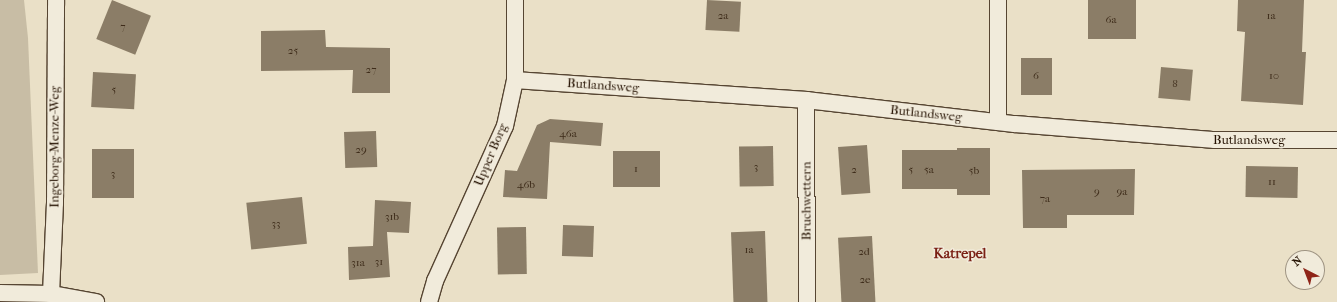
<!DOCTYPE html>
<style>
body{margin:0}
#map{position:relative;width:1337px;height:302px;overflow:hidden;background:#eae0c7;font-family:"IM FELL French Canon",serif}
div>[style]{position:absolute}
.green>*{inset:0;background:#c8bda5}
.building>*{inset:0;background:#8b7d67;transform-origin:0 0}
.roads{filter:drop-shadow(1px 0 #564532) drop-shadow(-1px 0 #564532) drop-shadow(0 1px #564532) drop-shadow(0 -1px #564532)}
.street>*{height:16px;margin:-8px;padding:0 8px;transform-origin:8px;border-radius:8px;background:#f1ebdb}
span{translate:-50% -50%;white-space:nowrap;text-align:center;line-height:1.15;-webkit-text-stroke:3px #f1ebdb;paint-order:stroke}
.number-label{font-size:11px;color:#3e2c1a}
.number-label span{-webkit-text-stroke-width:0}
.street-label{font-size:13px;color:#241100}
.neighbourhood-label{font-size:14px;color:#7a1f14;font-weight:700}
.north{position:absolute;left:1285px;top:250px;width:40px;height:40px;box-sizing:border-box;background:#f1ebdb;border:1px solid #9f9483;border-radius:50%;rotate:318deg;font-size:11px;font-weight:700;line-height:16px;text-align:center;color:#241100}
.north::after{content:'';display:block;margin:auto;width:14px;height:18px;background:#8f2418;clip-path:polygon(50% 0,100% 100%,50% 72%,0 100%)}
</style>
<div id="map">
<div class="green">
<div style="clip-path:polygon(0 0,24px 0,28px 38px,38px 273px,0 275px)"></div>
</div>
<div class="building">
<div style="left:112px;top:0;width:42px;height:42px;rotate:22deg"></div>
<div style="left:707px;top:0;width:34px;height:30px;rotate:3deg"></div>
<div style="left:1088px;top:0;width:48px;height:39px"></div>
<div style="clip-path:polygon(1238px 0,1304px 0,1302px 52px,1306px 52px,1303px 105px,1241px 101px,1245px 32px,1237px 31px)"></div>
<div style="clip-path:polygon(325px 30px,326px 47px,390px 48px,390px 93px,352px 93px,353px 70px,261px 71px,261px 31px)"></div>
<div style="left:1021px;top:58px;width:31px;height:37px"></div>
<div style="left:1161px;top:67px;width:32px;height:31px;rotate:5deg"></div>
<div style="left:93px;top:72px;width:43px;height:35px;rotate:3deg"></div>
<div style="clip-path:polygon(550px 119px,603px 123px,601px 146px,550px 142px,547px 199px,503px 197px,505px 170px,517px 171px,537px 125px)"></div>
<div style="left:376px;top:131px;width:36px;height:32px;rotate:88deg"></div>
<div style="left:867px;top:145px;width:48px;height:29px;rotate:86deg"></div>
<div style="left:773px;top:146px;width:40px;height:34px;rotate:89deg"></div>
<div style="clip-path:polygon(957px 148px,990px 148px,990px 195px,957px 195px,957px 189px,902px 189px,902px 150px,957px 150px)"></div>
<div style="left:92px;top:149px;width:42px;height:49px"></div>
<div style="left:613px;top:151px;width:47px;height:36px"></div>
<div style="left:1246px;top:166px;width:52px;height:31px;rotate:1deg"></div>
<div style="clip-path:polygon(1135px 169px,1134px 215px,1067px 215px,1067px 228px,1023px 228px,1022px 170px)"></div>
<div style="left:302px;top:197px;width:47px;height:56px;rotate:84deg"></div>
<div style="clip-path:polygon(375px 200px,411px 202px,409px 233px,387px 232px,390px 277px,349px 280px,348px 247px,373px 246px)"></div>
<div style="left:594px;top:226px;width:31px;height:31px;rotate:92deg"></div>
<div style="left:526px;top:227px;width:47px;height:29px;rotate:89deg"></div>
<div style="left:765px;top:231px;width:71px;height:34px;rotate:88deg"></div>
<div style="left:872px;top:236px;width:66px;height:34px;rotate:87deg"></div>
</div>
<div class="roads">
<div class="street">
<div style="left:998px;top:0;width:122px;rotate:90deg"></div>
<div style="left:515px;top:80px;width:292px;rotate:3.9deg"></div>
<div style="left:806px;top:100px;width:210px;rotate:6.6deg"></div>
<div style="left:1015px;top:124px;width:201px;rotate:4.6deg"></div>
<div style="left:1215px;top:140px;width:122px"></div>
<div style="left:806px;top:100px;width:202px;rotate:89.7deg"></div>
<div style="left:0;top:293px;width:51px;rotate:1.1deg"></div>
<div style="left:51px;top:294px;width:46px;rotate:10.1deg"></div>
<div style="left:51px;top:294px;width:91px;rotate:-87.5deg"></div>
<div style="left:55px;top:203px;width:203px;rotate:-89.7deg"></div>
<div style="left:429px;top:302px;width:22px;rotate:-74deg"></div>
<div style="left:435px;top:281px;width:170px;rotate:-65.7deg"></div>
<div style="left:505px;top:126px;width:47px;rotate:-77.7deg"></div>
<div style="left:515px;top:80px;width:80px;rotate:-90deg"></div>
</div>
</div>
<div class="number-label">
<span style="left:723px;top:16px">2a</span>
<span style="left:1271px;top:16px">1a</span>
<span style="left:1111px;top:20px">6a</span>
<span style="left:123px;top:27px">7</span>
<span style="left:293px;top:51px">25</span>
<span style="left:371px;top:70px">27</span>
<span style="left:1036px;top:76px">6</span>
<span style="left:1274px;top:76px">10</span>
<span style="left:1175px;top:84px">8</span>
<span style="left:114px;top:90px">5</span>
<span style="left:568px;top:134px">46a</span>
<span style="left:361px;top:150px">29</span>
<span style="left:756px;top:167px">3</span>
<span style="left:636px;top:169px">1</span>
<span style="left:854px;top:170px">2</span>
<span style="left:911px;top:170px">5</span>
<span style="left:929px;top:170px">5a</span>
<span style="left:974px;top:171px">5b</span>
<span style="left:113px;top:174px">3</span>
<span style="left:1272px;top:182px">11</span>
<span style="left:526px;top:185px">46b</span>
<span style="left:1097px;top:192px">9</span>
<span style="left:1122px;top:192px">9a</span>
<span style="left:1045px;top:199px">7a</span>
<span style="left:392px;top:217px">31b</span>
<span style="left:276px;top:224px">33</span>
<span style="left:749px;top:250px">1a</span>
<span style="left:864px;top:252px">2d</span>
<span style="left:379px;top:262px">31</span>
<span style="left:358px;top:263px">31a</span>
<span style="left:865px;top:280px">2e</span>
</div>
<div class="street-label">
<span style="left:603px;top:86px;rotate:4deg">Butlandsweg</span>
<span style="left:926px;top:114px;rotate:6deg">Butlandsweg</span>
<span style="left:1249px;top:140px">Butlandsweg</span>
<span style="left:55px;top:147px;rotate:-90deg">Ingeborg-Menze-Weg</span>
<span style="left:491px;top:155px;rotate:-67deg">Upper Borg</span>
<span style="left:807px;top:201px;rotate:-90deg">Bruchwettern</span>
</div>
<div class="neighbourhood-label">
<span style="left:960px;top:254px">Katrepel</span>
</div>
<div class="north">N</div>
</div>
